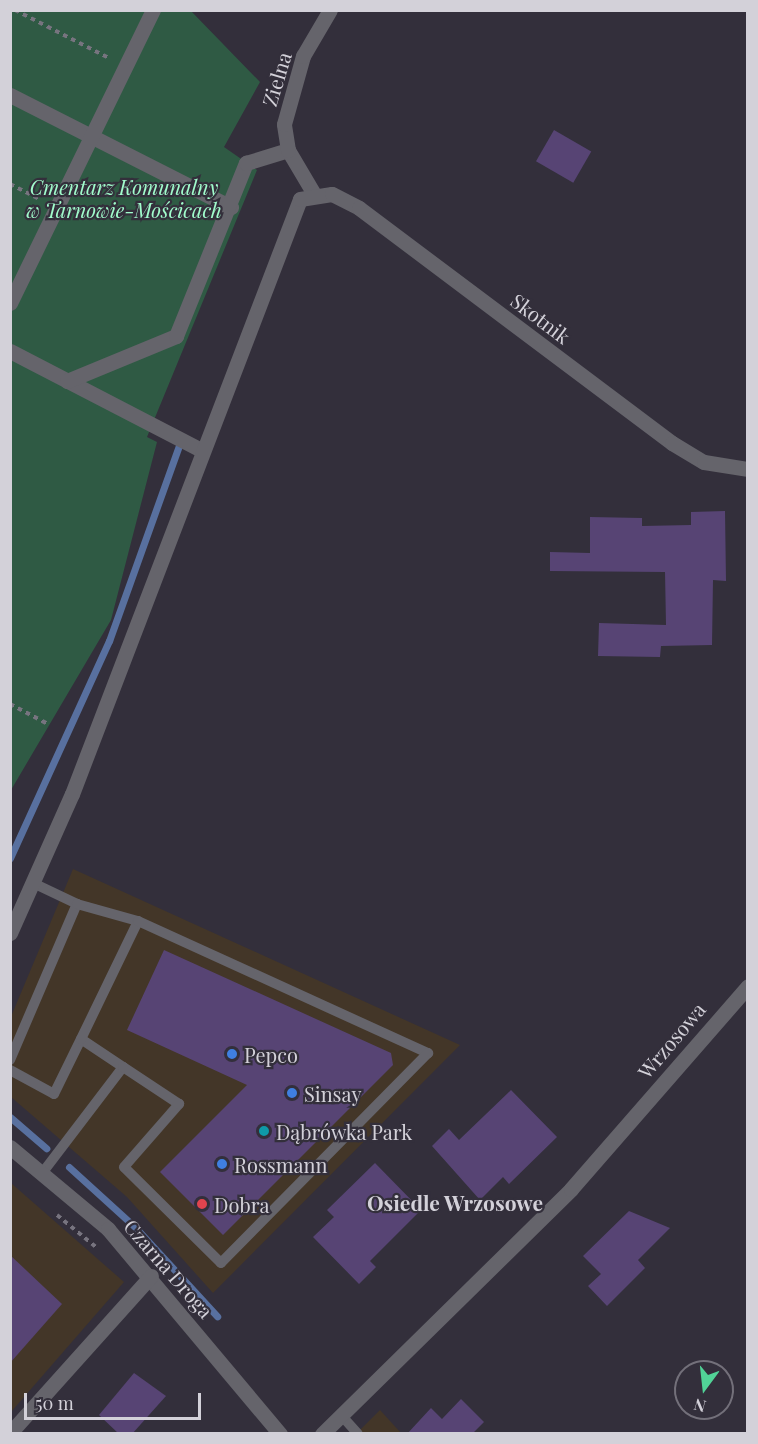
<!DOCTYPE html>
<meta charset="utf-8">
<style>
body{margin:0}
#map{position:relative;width:758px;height:1444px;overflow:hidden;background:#332f3b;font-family:"Playfair Display",serif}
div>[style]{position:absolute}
.commercial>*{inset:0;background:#433628}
.green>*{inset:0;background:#2f5a44}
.stream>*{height:7px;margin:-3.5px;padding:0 3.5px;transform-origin:3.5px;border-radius:3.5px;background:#58709f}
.building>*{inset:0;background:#574474;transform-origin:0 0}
.path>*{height:4px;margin-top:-2px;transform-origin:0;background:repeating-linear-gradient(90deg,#77747f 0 4.5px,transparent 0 9px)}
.service>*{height:10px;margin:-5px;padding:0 5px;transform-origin:5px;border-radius:5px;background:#65646b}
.pedestrian>*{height:15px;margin:-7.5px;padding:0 7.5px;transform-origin:7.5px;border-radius:7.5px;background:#65646b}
.minor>*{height:15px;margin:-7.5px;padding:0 7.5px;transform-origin:7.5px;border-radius:7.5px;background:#65646b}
.dots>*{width:16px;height:16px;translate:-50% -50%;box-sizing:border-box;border:3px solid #332f3b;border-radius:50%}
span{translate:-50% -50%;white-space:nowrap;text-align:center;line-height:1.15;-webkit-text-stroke:4.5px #332f3b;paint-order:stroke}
.street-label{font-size:20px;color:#d3d1d9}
.park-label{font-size:20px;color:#a1fccc;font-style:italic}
.poi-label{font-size:20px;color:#d3d1d9}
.left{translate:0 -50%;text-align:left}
.neighbourhood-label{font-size:21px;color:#d3d1d9;font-weight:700}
.frame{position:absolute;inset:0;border:12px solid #d3d1d9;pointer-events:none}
.north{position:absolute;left:674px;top:1360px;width:60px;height:60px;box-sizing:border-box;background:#332f3b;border:2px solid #73707a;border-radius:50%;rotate:195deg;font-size:16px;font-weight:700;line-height:24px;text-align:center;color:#d3d1d9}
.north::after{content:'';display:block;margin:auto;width:21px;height:27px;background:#51d397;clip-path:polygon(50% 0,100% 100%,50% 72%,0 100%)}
.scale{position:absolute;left:24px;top:1393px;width:177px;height:27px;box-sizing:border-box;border:3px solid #d3d1d9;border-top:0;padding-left:8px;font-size:18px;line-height:21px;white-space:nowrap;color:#d3d1d9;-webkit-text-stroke:4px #332f3b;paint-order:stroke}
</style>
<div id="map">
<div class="commercial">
<div style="clip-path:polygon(73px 869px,460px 1045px,213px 1293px,127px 1197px,11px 1097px,10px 1019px)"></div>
<div style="clip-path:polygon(11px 1183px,124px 1282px,11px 1412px)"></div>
<div style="clip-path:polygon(380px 1410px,401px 1433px,356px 1434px)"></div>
</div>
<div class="green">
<div style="clip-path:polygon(11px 11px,191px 11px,260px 82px,224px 147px,257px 170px,147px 437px,157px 442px,111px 620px,11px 790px)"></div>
</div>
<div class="stream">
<div style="left:10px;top:858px;width:239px;rotate:-65.5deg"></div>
<div style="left:109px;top:641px;width:214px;rotate:-70.3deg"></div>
<div style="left:10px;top:1117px;width:48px;rotate:40.7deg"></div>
<div style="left:69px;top:1167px;width:91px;rotate:42.3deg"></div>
<div style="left:136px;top:1228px;width:120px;rotate:47.4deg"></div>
</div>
<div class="building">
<div style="left:554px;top:130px;width:43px;height:36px;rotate:30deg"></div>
<div style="clip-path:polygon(725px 511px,726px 581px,713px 580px,712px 645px,661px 646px,660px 657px,598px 656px,599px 623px,666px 625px,665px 572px,550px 571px,550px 552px,590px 553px,590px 517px,642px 518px,642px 526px,691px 525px,691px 512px)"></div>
<div style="clip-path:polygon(164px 950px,391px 1053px,393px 1065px,223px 1235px,160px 1172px,247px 1085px,127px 1030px)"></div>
<div style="clip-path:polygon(511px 1090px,557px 1137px,509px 1184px,503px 1177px,480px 1200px,432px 1146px,449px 1129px,459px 1140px)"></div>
<div style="clip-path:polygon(375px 1163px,421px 1210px,370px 1261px,376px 1267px,359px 1284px,313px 1237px,334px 1217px,327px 1210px)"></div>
<div style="clip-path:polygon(629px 1211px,670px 1228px,638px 1260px,645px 1268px,607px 1306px,588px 1286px,601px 1274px,583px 1256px)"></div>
<div style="clip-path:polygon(10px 1255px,62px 1304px,10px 1363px)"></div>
<div style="clip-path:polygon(134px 1373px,166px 1396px,132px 1434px,119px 1434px,99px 1415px)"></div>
<div style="clip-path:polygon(461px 1399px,484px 1422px,472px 1434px,407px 1434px,431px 1408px,442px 1419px)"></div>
</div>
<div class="path">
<div style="left:15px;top:10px;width:106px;rotate:27.1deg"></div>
<div style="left:10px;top:184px;width:34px;rotate:27deg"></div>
<div style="left:10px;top:704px;width:41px;rotate:27.8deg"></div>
<div style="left:57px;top:1215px;width:52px;rotate:39.5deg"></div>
</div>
<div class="service">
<div style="left:33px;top:883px;width:49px;rotate:25.5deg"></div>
<div style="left:10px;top:1060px;width:170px;rotate:-66.8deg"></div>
<div style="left:77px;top:904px;width:63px;rotate:15.6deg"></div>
<div style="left:10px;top:1070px;width:50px;rotate:28.6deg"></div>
<div style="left:54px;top:1094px;width:61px;rotate:-63.9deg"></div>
<div style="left:43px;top:1172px;width:132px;rotate:-52.7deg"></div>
<div style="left:123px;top:1067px;width:50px;rotate:-146.3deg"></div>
<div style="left:81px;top:1039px;width:131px;rotate:-64.2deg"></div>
<div style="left:138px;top:921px;width:319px;rotate:24.5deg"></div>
<div style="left:428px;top:1053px;width:295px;rotate:134.6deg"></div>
<div style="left:221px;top:1263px;width:136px;rotate:-135.3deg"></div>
<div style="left:124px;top:1167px;width:84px;rotate:-48.9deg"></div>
<div style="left:179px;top:1104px;width:67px;rotate:-146.5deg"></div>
<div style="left:341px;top:1415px;width:25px;rotate:48deg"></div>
</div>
<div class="pedestrian">
<div style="left:10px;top:95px;width:248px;rotate:26.9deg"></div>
<div style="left:10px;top:303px;width:326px;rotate:-64deg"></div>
<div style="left:10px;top:351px;width:215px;rotate:27.4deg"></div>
<div style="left:67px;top:381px;width:118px;rotate:-22.4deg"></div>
<div style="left:176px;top:336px;width:187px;rotate:-68deg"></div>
<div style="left:246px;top:163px;width:44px;rotate:-17.2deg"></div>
</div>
<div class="minor">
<div style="left:314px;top:194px;width:51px;rotate:-120.6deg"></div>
<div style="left:288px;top:150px;width:26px;rotate:-99deg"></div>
<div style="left:284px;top:124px;width:71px;rotate:-74.4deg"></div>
<div style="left:303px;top:56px;width:53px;rotate:-59.6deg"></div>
<div style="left:10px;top:933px;width:152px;rotate:-66deg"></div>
<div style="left:72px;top:794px;width:637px;rotate:-69.03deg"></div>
<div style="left:300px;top:199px;width:32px;rotate:-9deg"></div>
<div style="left:332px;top:194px;width:30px;rotate:27deg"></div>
<div style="left:359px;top:208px;width:391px;rotate:36.9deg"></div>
<div style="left:672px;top:443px;width:37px;rotate:31deg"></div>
<div style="left:704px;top:462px;width:45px;rotate:9deg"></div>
<div style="left:10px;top:1147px;width:128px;rotate:39.9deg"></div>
<div style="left:108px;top:1229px;width:268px;rotate:50deg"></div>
<div style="left:10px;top:1433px;width:211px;rotate:-48.1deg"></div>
<div style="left:322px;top:1434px;width:349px;rotate:-44.5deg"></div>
<div style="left:571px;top:1189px;width:269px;rotate:-48.9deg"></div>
</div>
<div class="dots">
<div style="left:232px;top:1054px;background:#3f7fe0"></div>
<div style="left:292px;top:1093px;background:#3f7fe0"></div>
<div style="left:264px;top:1131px;background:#0f9aa8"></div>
<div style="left:222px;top:1164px;background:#3f7fe0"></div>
<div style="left:202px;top:1204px;background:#e0444e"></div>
</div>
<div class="street-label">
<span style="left:276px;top:79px;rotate:-73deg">Zielna</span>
<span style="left:541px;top:318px;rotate:37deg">Skotnik</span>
<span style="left:671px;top:1040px;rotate:-50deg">Wrzosowa</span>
<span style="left:169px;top:1268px;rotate:49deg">Czarna Droga</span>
</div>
<div class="park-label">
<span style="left:124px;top:198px">Cmentarz Komunalny<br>w Tarnowie-Mościcach</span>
</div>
<div class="poi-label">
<span class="left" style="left:244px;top:1054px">Pepco</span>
<span class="left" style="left:304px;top:1093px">Sinsay</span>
<span class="left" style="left:276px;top:1131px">Dąbrówka Park</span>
<span class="left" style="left:234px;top:1164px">Rossmann</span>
<span class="left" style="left:214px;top:1204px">Dobra</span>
</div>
<div class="neighbourhood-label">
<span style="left:455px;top:1202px">Osiedle Wrzosowe</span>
</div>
<div class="frame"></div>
<div class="north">N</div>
<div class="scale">50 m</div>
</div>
